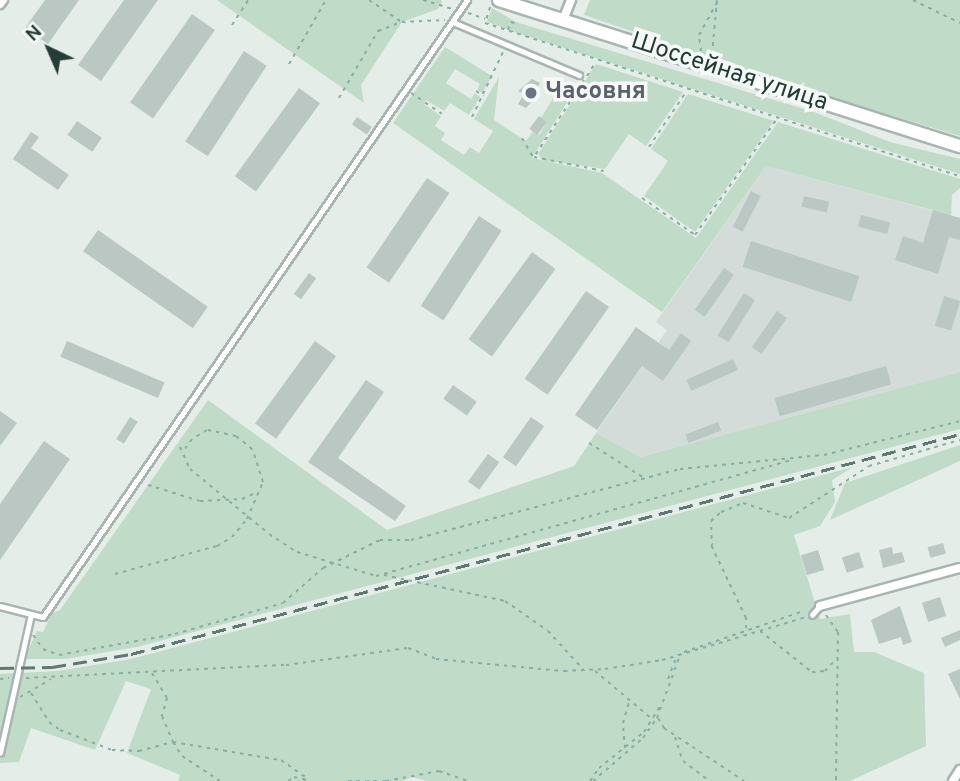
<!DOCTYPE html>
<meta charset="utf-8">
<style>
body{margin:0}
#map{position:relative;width:960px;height:781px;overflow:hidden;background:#e5ede9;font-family:Overpass,sans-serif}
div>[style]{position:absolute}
.built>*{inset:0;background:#d3dcd8}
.green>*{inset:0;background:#c0dcc8}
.building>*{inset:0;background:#bac7c2;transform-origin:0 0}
.path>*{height:2px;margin-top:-1px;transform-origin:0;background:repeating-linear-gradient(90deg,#88ada2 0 3.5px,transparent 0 8.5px)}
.roads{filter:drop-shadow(2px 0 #a8b5b0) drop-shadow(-2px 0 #a8b5b0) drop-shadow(0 2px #a8b5b0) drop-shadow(0 -2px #a8b5b0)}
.lane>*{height:4.5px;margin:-2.25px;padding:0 2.25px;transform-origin:2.25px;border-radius:2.25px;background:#fff}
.street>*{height:8px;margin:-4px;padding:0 4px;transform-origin:4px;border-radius:4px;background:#fff}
.secondary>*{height:12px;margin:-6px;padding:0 6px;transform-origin:6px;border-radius:6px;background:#fff}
.rail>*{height:2.5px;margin-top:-1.25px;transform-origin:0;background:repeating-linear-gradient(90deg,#607872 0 14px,transparent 0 21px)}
.dots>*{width:19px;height:19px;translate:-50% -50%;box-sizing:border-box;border:4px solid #f5f9f7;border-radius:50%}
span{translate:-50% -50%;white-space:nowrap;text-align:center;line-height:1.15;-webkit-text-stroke:7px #f5f9f7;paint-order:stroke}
.street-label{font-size:24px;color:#263d37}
.worship-label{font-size:24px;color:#5b616d;font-weight:700}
.left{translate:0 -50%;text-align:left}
.north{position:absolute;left:14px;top:14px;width:70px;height:70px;-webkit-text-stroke:5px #f5f9f7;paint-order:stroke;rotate:316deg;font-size:19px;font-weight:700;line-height:28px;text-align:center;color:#263d37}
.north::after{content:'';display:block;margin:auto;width:24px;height:32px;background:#263d37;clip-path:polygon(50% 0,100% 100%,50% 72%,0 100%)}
</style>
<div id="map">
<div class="built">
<div style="clip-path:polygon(766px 166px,960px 218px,960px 372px,640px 457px,596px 433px,667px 330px,656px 322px)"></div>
</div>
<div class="green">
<div style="clip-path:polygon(217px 0,441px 0,442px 2px,438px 9px,402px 22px,361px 85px,364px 103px)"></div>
<div style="clip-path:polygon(590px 0,960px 0,960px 136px,777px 81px,584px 15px)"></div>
<div style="clip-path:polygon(492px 8px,516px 22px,814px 112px,890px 142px,960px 159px,960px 174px,520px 34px,487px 22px)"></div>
<div style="clip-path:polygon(445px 47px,492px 76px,482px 93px,477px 90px,480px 84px,455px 69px,446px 83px,471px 99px,475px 93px,480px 97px,469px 115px,450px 103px,444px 111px,426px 100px,424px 104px,441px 116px,435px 126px,445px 133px,441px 140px,464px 155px,470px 147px,479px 153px,493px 131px,474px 119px,499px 77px,494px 120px,526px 141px,533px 131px,539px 135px,547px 122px,541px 118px,561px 85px,574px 91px,532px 158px,602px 173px,696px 238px,778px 122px,960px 179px,960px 188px,952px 195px,951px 215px,766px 166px,662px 312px,393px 123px)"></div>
<div style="clip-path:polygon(596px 64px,683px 92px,646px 146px,629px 134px,605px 169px,542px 160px,538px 154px)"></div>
<div style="clip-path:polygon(688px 94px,774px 121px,695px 232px,644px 196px,668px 161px,651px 149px)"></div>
<div style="clip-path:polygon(960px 372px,960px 429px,137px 647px,65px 659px,24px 659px,37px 631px,43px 632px,52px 613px,60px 610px,208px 400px,387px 530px,574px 466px,596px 433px,640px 457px)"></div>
<div style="clip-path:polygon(960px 445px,960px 461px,830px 520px,845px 483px)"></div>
<div style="clip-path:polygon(853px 467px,832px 480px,835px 502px,820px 526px,794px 535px,820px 619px,850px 614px,854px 652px,874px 652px,924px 673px,926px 746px,850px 781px,427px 781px,412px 777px,403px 781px,178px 781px,180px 775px,127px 753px,151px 689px,126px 681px,95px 750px,31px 728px,19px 762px,0 763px,0 674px,57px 671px,131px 659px)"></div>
</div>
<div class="building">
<div style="clip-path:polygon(45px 0,79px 0,48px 44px,25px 28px)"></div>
<div style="clip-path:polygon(124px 0,158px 0,101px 81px,78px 65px)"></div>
<div style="left:192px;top:14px;width:28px;height:108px;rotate:35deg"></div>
<div style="left:244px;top:51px;width:27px;height:108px;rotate:33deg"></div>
<div style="clip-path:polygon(532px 79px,540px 83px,536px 90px,541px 92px,526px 108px,518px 104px,524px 94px,518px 91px)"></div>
<div style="left:299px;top:88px;width:26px;height:109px;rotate:36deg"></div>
<div style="left:539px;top:116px;width:10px;height:16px;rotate:37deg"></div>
<div style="left:357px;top:117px;width:18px;height:9px;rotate:34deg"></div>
<div style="left:77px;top:121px;width:30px;height:17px;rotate:34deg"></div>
<div style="clip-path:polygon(31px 132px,39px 137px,31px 148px,69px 175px,58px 190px,13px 159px)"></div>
<div style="left:427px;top:178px;width:27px;height:108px;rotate:34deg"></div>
<div style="left:751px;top:191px;width:11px;height:40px;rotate:27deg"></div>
<div style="left:804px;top:196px;width:26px;height:11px;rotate:13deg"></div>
<div style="clip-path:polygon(933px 210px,960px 218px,960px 240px,949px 237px,938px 274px,895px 260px,903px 236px,923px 243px)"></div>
<div style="left:861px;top:215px;width:30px;height:12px;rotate:14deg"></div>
<div style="left:479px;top:216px;width:27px;height:107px;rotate:33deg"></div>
<div style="left:98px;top:230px;width:134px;height:26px;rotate:35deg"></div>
<div style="left:751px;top:241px;width:114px;height:27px;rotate:18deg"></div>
<div style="left:532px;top:252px;width:29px;height:108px;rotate:36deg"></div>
<div style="left:724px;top:268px;width:12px;height:51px;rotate:35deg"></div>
<div style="left:309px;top:273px;width:9px;height:26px;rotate:36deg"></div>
<div style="left:586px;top:291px;width:28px;height:107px;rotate:35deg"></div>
<div style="left:744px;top:293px;width:13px;height:50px;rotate:32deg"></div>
<div style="left:944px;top:296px;width:17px;height:31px;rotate:17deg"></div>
<div style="left:777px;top:311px;width:12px;height:44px;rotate:35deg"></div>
<div style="clip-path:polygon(636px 327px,669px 350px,681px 333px,691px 341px,663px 381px,642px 366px,597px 430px,575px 415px)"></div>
<div style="left:67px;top:341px;width:106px;height:17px;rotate:23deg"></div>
<div style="left:315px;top:341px;width:26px;height:102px;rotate:36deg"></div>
<div style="left:733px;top:359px;width:12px;height:51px;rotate:66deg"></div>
<div style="left:886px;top:366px;width:19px;height:116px;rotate:74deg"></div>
<div style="clip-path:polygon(366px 380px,384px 392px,338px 458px,406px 506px,395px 521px,308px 462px)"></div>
<div style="left:453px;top:385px;width:29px;height:17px;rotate:35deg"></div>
<div style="clip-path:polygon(0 411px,17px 423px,0 446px)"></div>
<div style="left:130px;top:417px;width:9px;height:26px;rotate:32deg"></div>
<div style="left:531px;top:417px;width:16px;height:49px;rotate:35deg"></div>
<div style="left:718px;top:422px;width:9px;height:35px;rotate:69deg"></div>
<div style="clip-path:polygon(44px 441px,70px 459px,0 560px,0 504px)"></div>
<div style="left:488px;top:454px;width:14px;height:34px;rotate:36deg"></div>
<div style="left:943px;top:543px;width:11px;height:16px;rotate:75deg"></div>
<div style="clip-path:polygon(892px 547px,893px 554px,902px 552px,905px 562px,883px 568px,879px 550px)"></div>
<div style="left:818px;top:550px;width:21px;height:18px;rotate:73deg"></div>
<div style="left:859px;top:552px;width:16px;height:18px;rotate:72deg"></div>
<div style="left:940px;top:597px;width:20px;height:19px;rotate:72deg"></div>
<div style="clip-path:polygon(900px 606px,912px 642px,903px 645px,901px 637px,879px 644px,871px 620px)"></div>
<div style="clip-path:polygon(960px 630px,960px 640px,945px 647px,941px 638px)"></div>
<div style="clip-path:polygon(960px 669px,960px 699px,948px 674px)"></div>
</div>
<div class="path">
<div style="left:369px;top:0;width:40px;rotate:34deg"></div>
<div style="left:402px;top:22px;width:43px;rotate:-2.7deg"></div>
<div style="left:423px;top:0;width:30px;rotate:17deg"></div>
<div style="left:913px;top:0;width:52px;rotate:26.1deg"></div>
<div style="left:490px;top:7px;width:17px;rotate:107deg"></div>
<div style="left:485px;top:23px;width:499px;rotate:17.9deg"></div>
<div style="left:468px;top:13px;width:18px;rotate:19deg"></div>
<div style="left:232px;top:25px;width:30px;rotate:-57deg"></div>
<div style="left:508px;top:30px;width:9px;rotate:-69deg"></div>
<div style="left:511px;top:22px;width:6px;rotate:18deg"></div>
<div style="left:701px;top:51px;width:16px;rotate:-97deg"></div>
<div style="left:699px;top:35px;width:38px;rotate:-61deg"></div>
<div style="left:712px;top:54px;width:54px;rotate:-84.7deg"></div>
<div style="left:289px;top:64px;width:74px;rotate:-60deg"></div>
<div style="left:587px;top:76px;width:15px;rotate:-58deg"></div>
<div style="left:584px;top:80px;width:92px;rotate:123deg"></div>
<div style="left:534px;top:157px;width:71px;rotate:11.3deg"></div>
<div style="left:476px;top:91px;width:9px;rotate:32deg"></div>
<div style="left:411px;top:93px;width:37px;rotate:34deg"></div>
<div style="left:339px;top:98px;width:78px;rotate:-59.8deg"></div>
<div style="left:378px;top:31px;width:26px;rotate:-21deg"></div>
<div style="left:472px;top:117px;width:72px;rotate:-64.5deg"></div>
<div style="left:522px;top:138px;width:22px;rotate:60deg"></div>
<div style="left:649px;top:147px;width:66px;rotate:-56.1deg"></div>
<div style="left:642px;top:198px;width:65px;rotate:34.9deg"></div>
<div style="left:695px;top:235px;width:141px;rotate:-54.8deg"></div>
<div style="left:589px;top:443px;width:65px;rotate:32.5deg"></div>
<div style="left:180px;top:447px;width:24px;rotate:66deg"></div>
<div style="left:190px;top:469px;width:102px;rotate:39.4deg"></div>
<div style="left:269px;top:534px;width:33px;rotate:33deg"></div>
<div style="left:297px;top:552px;width:83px;rotate:16.9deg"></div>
<div style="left:376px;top:576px;width:431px;rotate:-15.6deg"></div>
<div style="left:148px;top:485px;width:54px;rotate:17.1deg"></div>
<div style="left:200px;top:501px;width:42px;rotate:-2.7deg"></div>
<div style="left:242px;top:499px;width:17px;rotate:-24deg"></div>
<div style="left:115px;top:574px;width:106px;rotate:-15.4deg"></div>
<div style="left:217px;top:546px;width:17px;rotate:-31deg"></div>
<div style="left:232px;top:537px;width:23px;rotate:-50deg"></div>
<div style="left:247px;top:519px;width:40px;rotate:-66.6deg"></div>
<div style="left:263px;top:482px;width:35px;rotate:-108deg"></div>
<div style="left:252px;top:449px;width:21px;rotate:-141deg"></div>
<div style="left:236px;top:436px;width:30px;rotate:-168deg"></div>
<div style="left:207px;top:430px;width:17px;rotate:149deg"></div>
<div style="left:192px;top:439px;width:17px;rotate:126deg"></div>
<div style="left:384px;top:575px;width:124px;rotate:12.1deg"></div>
<div style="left:505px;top:601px;width:52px;rotate:34.9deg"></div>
<div style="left:548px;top:631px;width:52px;rotate:47.4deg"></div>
<div style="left:826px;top:615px;width:21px;rotate:55deg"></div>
<div style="left:838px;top:632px;width:149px;rotate:90.8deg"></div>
<div style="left:746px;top:628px;width:10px;rotate:-90deg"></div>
<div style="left:746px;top:618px;width:79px;rotate:-115.6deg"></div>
<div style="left:712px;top:547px;width:26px;rotate:-92deg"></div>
<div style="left:711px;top:521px;width:13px;rotate:-42deg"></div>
<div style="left:721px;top:512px;width:24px;rotate:-22deg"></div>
<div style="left:743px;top:503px;width:48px;rotate:18.1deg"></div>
<div style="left:789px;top:518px;width:95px;rotate:-33deg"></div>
<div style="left:869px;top:466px;width:95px;rotate:-15.9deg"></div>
<div style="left:760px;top:631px;width:66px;rotate:38.3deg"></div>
<div style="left:812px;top:672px;width:13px;rotate:-4deg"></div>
<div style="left:825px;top:671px;width:19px;rotate:-47deg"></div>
<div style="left:33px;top:635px;width:17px;rotate:54deg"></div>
<div style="left:43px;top:649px;width:17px;rotate:21deg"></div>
<div style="left:59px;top:655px;width:118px;rotate:-10.3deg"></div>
<div style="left:175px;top:634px;width:112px;rotate:-16deg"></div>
<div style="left:283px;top:603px;width:53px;rotate:-41.2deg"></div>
<div style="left:323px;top:568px;width:64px;rotate:-26.2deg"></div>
<div style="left:380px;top:540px;width:31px"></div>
<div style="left:411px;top:540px;width:278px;rotate:-14.8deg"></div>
<div style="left:680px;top:469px;width:145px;rotate:-5.6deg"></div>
<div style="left:824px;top:455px;width:140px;rotate:-14deg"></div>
<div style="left:684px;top:652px;width:127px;rotate:-18.9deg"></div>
<div style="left:595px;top:671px;width:75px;rotate:40.1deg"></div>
<div style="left:152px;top:673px;width:29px;rotate:59deg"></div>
<div style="left:167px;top:698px;width:19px;rotate:106deg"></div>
<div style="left:162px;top:716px;width:28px;rotate:67deg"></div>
<div style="left:173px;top:742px;width:109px;rotate:9.5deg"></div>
<div style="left:281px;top:760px;width:29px;rotate:35deg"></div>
<div style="left:26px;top:678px;width:260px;rotate:-2.9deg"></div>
<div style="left:286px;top:665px;width:123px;rotate:-7.9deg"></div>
<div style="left:408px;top:648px;width:30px;rotate:21deg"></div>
<div style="left:436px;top:659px;width:129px;rotate:5.4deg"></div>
<div style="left:564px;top:671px;width:41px;rotate:-2.8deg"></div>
<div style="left:605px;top:669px;width:58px;rotate:-9deg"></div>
<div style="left:662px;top:660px;width:150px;rotate:-16.6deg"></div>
<div style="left:0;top:679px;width:9px;rotate:-6deg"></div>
<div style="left:668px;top:679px;width:26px;rotate:-69deg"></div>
<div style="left:31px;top:693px;width:34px;rotate:58deg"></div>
<div style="left:49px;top:722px;width:14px;rotate:36deg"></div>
<div style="left:60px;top:730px;width:56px;rotate:21deg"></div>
<div style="left:112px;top:750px;width:27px;rotate:2deg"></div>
<div style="left:139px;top:751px;width:35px;rotate:-15deg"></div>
<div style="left:173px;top:742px;width:17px;rotate:57deg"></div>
<div style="left:182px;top:756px;width:45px;rotate:33.3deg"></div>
<div style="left:20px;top:697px;width:36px;rotate:-30deg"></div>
<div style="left:658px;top:718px;width:12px;rotate:59deg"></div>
<div style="left:664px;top:728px;width:96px;rotate:33.5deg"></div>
<div style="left:675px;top:737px;width:25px;rotate:72deg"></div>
<div style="left:683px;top:761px;width:34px;rotate:37deg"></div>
<div style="left:625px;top:748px;width:25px;rotate:-95deg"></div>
<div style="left:623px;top:723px;width:22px;rotate:-74deg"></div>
<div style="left:288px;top:781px;width:7px;rotate:-34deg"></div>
<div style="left:294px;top:777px;width:17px;rotate:13deg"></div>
<div style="left:348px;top:781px;width:38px"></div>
<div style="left:386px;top:781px;width:54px;rotate:-10.7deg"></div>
<div style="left:439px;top:771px;width:31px;rotate:19deg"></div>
<div style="left:590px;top:781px;width:16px;rotate:-55deg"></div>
<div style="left:599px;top:768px;width:58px;rotate:-38.7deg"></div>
<div style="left:644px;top:732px;width:32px;rotate:-58deg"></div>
<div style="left:593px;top:781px;width:66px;rotate:-40.7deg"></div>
<div style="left:643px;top:738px;width:24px;rotate:-55deg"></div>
<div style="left:657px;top:718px;width:67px;rotate:-69.9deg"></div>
</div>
<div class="roads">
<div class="lane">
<div style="left:453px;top:22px;width:137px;rotate:22.8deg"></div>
<div style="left:0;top:606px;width:44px;rotate:14.3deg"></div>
<div style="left:43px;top:617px;width:749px;rotate:-55.5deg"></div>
<div style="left:812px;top:615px;width:11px;rotate:-49deg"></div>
<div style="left:0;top:753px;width:142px;rotate:-77.4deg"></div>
</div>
<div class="street">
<div style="left:0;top:4px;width:5px;rotate:-53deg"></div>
<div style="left:563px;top:20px;width:22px;rotate:-68deg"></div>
<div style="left:820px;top:606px;width:145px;rotate:-15.2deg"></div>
<div style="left:953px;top:781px;width:13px;rotate:-58deg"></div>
</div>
<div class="secondary">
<div style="left:499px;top:0;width:484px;rotate:17.6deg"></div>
</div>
</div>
<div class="rail">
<div style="left:0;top:668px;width:52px;rotate:-1.1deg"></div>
<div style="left:52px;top:667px;width:80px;rotate:-9.3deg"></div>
<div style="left:131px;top:654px;width:858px;rotate:-14.86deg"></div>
</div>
<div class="dots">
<div style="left:531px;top:93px;background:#6b7280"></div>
</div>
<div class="street-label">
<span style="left:729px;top:73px;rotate:18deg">Шоссейная улица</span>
</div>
<div class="worship-label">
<span class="left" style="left:545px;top:93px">Часовня</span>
</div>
<div class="north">N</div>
</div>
